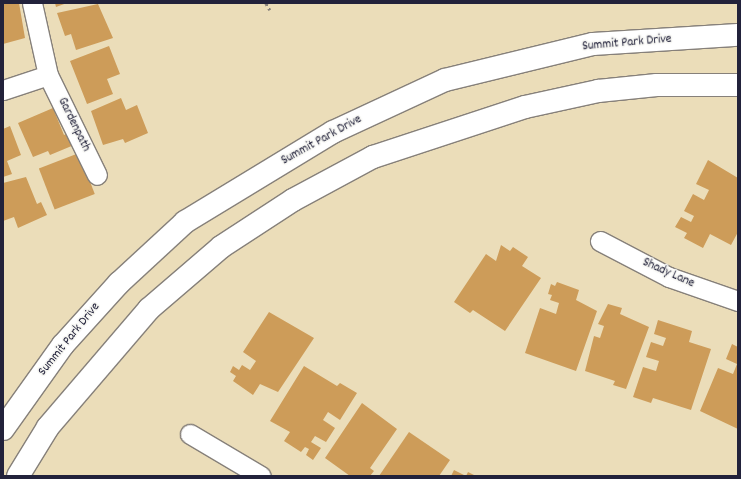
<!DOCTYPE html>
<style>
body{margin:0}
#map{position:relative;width:741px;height:479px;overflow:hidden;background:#ebddb9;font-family:Dekko,sans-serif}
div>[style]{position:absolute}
.building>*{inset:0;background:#cd9c59;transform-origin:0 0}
.path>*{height:2.5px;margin-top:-1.25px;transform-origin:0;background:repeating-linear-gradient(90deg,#86807a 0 3px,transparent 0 6px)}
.roads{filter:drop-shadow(1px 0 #86807a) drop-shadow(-1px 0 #86807a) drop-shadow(0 1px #86807a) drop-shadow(0 -1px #86807a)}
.minor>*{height:19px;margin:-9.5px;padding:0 9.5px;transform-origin:9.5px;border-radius:9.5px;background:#fff}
.tertiary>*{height:22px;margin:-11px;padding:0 11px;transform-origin:11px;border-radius:11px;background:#fff}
span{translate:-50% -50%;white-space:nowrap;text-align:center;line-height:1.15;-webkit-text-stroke:3px #f6f6f2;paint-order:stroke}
.street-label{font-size:13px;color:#22223b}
.frame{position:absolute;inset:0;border:4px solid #22223b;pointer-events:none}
</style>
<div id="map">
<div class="building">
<div style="clip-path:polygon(3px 3px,19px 3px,25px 38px,3px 44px)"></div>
<div style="clip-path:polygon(55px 3px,67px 3px,56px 7px)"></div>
<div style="clip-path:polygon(98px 4px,113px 38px,76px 50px,71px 34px,65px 36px,57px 13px)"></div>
<div style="clip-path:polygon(109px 46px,120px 74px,107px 79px,113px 94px,87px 104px,70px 61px)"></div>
<div style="clip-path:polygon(121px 98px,126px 110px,137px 105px,148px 133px,125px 143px,123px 139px,103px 145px,91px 111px)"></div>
<div style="clip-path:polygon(53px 108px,64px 135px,69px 133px,74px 145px,50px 155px,48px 151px,33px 157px,18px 123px)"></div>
<div style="clip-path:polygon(10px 126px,21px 155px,7px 161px,12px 174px,3px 177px,3px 129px)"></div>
<div style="left:79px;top:153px;width:44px;height:43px;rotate:69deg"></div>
<div style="clip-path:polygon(708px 160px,738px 178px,738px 232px,731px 245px,710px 234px,703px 248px,684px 238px,687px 233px,675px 227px,681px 217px,691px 222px,694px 216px,684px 211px,693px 194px,704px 200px,709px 190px,696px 184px)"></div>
<div style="clip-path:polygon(26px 177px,37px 204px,41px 202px,47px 215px,18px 228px,14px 217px,3px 221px,3px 183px)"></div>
<div style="clip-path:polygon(501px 245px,510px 251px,513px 247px,528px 257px,522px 266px,541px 278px,505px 331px,473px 310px,470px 313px,454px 302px,486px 254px,496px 261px)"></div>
<div style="clip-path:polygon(557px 282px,579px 290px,576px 300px,597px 311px,576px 371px,525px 353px,540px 308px,556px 314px,559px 303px,550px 300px,552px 295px,548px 294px,551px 284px,555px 286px)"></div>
<div style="clip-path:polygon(608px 304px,622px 308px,620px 314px,649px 327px,626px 389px,613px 385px,615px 381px,585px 371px,594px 336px,600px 338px,604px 326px,598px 324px)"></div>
<div style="clip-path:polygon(269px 312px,314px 338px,278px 392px,260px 384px,253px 395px,233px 381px,236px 376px,230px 372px,233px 366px,239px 370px,242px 365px,250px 370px,256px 361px,243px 352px)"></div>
<div style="clip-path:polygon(658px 320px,692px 331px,689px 342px,711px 349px,691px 410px,653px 398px,651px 403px,633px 397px,643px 367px,656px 371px,659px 361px,646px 357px,651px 342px,663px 346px,666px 338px,654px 334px)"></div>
<div style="clip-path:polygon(732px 344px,738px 347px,738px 429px,700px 411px,718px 368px,733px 374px,737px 364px,726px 359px)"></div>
<div style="clip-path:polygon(304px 366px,337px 386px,340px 383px,357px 393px,340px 420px,328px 412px,323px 420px,335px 428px,326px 442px,315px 436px,311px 442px,321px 448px,313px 460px,306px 455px,309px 449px,305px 447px,301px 452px,284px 441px,290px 432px,270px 421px)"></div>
<div style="clip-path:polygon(362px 403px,397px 429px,370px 468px,374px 471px,370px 476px,350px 476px,325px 458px)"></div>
<div style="clip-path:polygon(409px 432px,450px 460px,439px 476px,379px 476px)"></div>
<div style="clip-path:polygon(454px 470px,466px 476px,468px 472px,476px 476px,451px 476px)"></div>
</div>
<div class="path">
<div style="left:266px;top:3px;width:8px;rotate:60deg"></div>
</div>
<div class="roads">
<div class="minor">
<div style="left:32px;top:3px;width:74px;rotate:77.5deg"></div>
<div style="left:48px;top:75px;width:111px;rotate:63.9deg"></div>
<div style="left:3px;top:90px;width:47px;rotate:-18.4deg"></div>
<div style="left:600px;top:241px;width:78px;rotate:27.6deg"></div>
<div style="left:669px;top:277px;width:73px;rotate:19.2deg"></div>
<div style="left:190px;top:434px;width:82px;rotate:30.6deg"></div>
</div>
<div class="tertiary">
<div style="left:3px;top:429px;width:103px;rotate:-54.5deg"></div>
<div style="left:63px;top:345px;width:84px;rotate:-47.9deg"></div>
<div style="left:119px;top:283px;width:90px;rotate:-42.7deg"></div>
<div style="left:185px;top:222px;width:173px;rotate:-31.3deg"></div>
<div style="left:333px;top:132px;width:123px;rotate:-24.9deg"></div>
<div style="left:445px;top:80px;width:152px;rotate:-13.7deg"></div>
<div style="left:593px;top:44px;width:145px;rotate:-3.6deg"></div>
<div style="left:18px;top:476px;width:57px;rotate:-58.5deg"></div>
<div style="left:48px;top:427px;width:155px;rotate:-49.4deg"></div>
<div style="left:149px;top:309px;width:95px;rotate:-40.7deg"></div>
<div style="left:221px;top:247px;width:86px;rotate:-33.1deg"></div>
<div style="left:293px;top:200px;width:91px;rotate:-28.3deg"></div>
<div style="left:373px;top:157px;width:160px;rotate:-18.2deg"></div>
<div style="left:525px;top:107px;width:75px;rotate:-12.4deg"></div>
<div style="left:598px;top:91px;width:59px;rotate:-5.8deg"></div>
<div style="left:657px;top:85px;width:81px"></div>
</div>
</div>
<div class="street-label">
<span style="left:627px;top:44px;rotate:-5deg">Summit Park Drive</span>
<span style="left:73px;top:125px;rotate:64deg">Gardenpath</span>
<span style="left:322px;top:141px;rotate:-29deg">Summit Park Drive</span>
<span style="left:668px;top:274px;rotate:24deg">Shady Lane</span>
<span style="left:70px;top:340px;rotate:-51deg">Summit Park Drive</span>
</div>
<div class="frame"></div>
</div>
